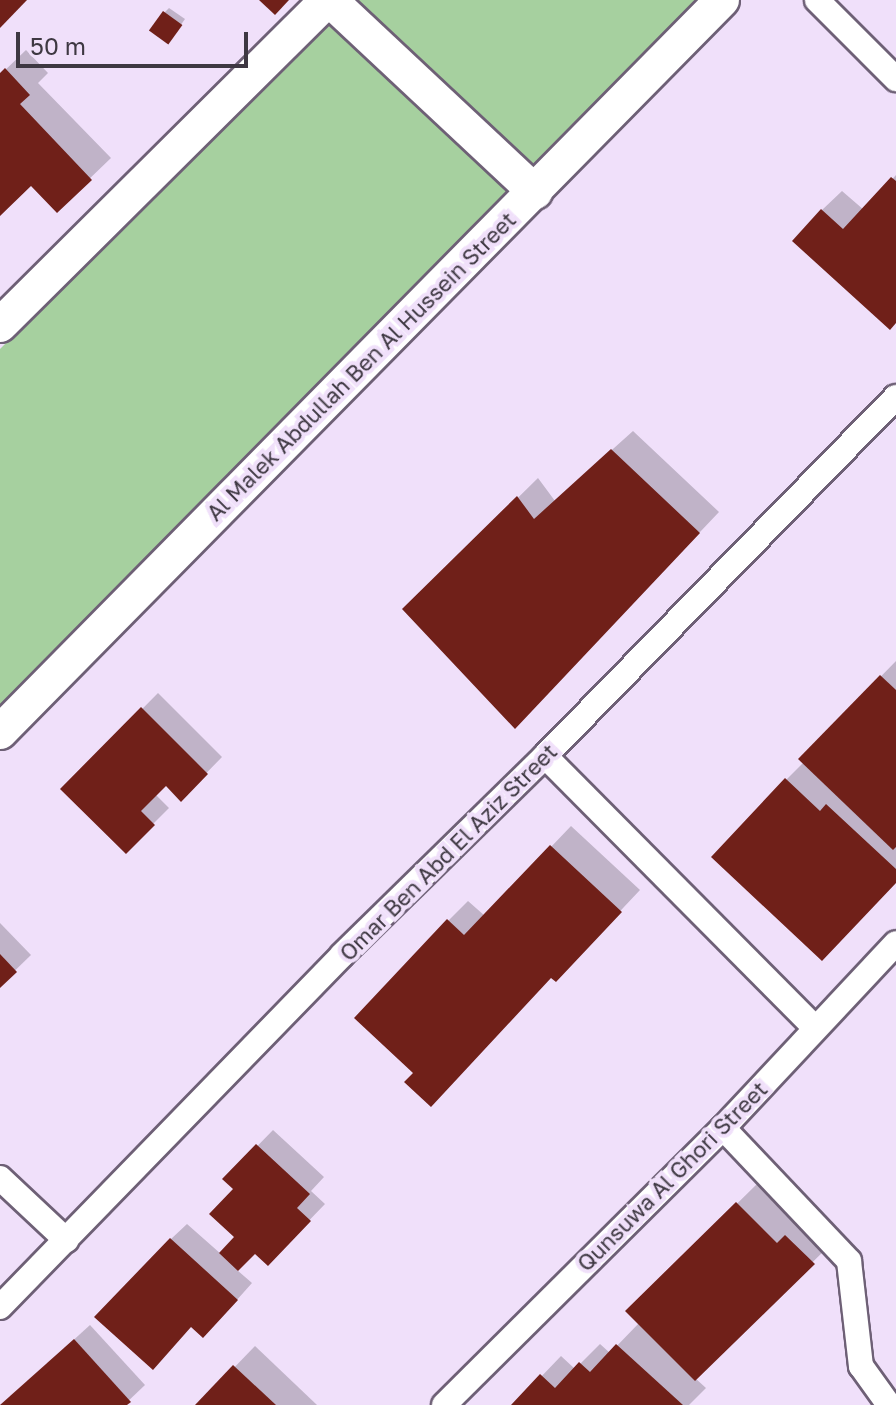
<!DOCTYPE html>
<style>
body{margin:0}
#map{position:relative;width:896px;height:1405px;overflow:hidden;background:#f0e0fa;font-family:"Golos Text",sans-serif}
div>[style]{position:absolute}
.green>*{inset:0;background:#a6d09f}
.shadow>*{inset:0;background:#0003}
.building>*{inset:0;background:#702019;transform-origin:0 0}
.roads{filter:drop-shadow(2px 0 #6e6076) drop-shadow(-2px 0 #6e6076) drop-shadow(0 2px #6e6076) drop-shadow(0 -2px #6e6076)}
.street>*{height:24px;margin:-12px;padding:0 12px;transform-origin:12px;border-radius:12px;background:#fff}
.secondary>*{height:34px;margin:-17px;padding:0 17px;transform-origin:17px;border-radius:17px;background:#fff}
span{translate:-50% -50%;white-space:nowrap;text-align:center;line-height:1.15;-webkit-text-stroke:8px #f0e0fa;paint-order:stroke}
.street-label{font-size:22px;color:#3e3842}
.scale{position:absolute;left:16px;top:32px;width:232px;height:36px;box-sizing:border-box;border:4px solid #3e3842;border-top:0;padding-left:10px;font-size:24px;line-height:28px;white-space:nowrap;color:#3e3842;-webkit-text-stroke:6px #f0e0fa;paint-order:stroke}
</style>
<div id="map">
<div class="green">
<div style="clip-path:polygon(353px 0,704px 0,0 718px,0 349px)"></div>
</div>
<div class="shadow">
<div style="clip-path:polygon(169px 8px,185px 19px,173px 36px,164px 13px)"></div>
<div style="clip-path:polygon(26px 50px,48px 73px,38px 83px,111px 158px,57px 210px,31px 184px,0 213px,0 75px)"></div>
<div style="clip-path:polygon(896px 175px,896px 321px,822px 210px,842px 191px,864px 210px)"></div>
<div style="clip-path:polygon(633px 431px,719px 512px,535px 706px,405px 609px,538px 478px,555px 501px)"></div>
<div style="clip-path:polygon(896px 661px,896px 881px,842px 938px,786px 780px,804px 762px,800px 759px)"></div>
<div style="clip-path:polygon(158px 693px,222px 757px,181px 799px,166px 784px,155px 794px,169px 808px,126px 851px,63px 789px)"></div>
<div style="clip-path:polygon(571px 826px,640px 890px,575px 959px,416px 1073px,448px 921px,468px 901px,485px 916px)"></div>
<div style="clip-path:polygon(0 923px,31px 955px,0 985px)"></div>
<div style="clip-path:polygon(273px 1130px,324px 1177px,311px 1191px,325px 1204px,268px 1263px,255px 1252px,237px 1270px,252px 1283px,219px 1320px,171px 1239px,187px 1224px,221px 1254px,236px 1237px,236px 1189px,225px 1179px)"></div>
<div style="clip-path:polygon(758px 1183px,799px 1224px,833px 1242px,695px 1378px,706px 1388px,689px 1405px,514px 1405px,561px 1356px,575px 1369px,600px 1344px,610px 1353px,640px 1322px,628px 1311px)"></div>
<div style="clip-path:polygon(90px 1325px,145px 1385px,124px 1405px,2px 1405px)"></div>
<div style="clip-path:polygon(255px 1346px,317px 1405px,198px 1405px)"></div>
</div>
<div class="building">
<div style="clip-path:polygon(0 0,27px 0,0 28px)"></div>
<div style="clip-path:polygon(259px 0,289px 0,275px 15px)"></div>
<div style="left:163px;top:11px;width:24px;height:24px;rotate:36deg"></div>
<div style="clip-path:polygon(5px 68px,30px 95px,20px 104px,92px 180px,57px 213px,31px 186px,0 216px,0 73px)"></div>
<div style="clip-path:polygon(891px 177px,896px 181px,896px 323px,890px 330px,792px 241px,821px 209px,843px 229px)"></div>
<div style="clip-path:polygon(611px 449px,700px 533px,515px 729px,402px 609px,517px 496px,534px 519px)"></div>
<div style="clip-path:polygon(880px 675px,896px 690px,896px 847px,893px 850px,798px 759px)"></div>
<div style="clip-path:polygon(141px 707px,208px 774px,181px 802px,166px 786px,141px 811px,155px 825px,126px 854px,60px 789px)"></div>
<div style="clip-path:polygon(785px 778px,820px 811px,826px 804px,896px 869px,896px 883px,822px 961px,711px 857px)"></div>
<div style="clip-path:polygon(550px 845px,622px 912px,556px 982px,551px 978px,431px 1107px,404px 1082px,413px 1073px,354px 1018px,447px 919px,464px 935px)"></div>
<div style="clip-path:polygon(0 954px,17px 972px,0 988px)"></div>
<div style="clip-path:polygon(256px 1144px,310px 1194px,297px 1208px,311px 1221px,268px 1266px,255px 1254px,238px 1271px,219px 1253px,234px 1237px,209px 1214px,233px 1189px,222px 1179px)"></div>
<div style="clip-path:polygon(736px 1202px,777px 1243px,785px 1235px,815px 1264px,695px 1381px,625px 1311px)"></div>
<div style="clip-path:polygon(170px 1238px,238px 1300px,203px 1338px,191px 1327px,153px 1370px,94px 1317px)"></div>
<div style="clip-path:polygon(74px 1339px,131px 1402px,127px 1405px,0 1405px)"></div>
<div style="clip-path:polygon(616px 1344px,683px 1405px,511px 1405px,540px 1374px,555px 1388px,579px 1362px,590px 1372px)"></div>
<div style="clip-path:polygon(233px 1365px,276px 1405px,195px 1405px)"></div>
</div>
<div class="roads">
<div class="street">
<div style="left:817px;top:0;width:112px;rotate:45deg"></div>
<div style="left:545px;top:756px;width:383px;rotate:45.2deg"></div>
<div style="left:723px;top:1128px;width:183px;rotate:46.5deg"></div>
<div style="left:849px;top:1261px;width:106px;rotate:83.5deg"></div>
<div style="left:861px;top:1366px;width:48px;rotate:54.3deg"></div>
<div style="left:0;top:1178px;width:91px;rotate:43.2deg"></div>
<div style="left:0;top:1307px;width:491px;rotate:-45.8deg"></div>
<div style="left:342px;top:955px;width:284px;rotate:-44.4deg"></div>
<div style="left:545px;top:756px;width:502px;rotate:-45.65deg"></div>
<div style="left:444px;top:1405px;width:393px;rotate:-44.8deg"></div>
<div style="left:723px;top:1128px;width:253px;rotate:-46.9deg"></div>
</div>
<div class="secondary">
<div style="left:330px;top:0;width:281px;rotate:43.1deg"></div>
<div style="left:0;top:325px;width:461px;rotate:-44.8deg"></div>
<div style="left:0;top:732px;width:1028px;rotate:-45.39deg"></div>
</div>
</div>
<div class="street-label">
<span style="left:361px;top:366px;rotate:-45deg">Al Malek Abdullah Ben Al Hussein Street</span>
<span style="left:448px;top:852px;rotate:-45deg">Omar Ben Abd El Aziz Street</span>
<span style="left:672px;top:1176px;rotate:-45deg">Qunsuwa Al Ghori Street</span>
</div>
<div class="scale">50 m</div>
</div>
